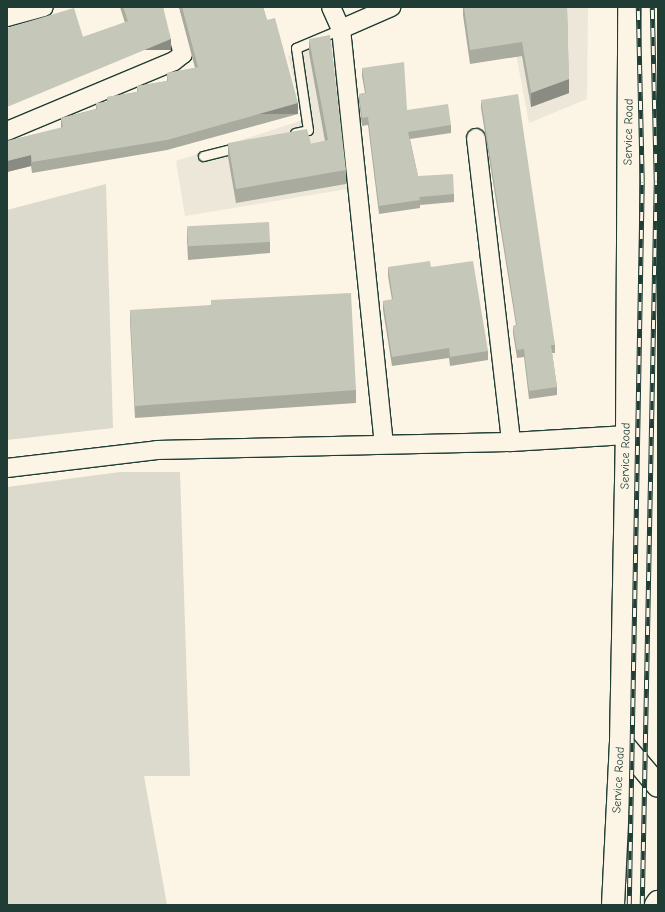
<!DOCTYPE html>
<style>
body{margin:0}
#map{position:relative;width:665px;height:912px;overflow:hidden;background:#fcf5e5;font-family:"Comic Neue",sans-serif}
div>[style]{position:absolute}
.built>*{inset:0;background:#ece7d8}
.green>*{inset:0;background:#dcdacc}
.roads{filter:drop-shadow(1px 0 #1f3d34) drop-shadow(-1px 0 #1f3d34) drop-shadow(0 1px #1f3d34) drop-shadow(0 -1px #1f3d34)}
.lane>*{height:9px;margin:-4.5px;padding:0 4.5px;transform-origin:4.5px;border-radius:4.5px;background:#fcf5e5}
.street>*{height:18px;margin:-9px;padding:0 9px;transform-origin:9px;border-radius:9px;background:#fcf5e5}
.secondary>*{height:22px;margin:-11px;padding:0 11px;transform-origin:11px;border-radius:11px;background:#fcf5e5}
.rail>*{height:4.5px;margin-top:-2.25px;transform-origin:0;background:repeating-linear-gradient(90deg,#fcf5e5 0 9px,#1f3d34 0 18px);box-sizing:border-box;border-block:1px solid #1f3d34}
.wall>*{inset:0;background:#a9ab9f}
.shaded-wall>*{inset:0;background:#8a8b82;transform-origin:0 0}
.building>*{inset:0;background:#c5c7b9;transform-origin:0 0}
span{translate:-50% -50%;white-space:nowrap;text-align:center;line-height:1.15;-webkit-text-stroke:4px #fcf5e5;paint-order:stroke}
.street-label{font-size:12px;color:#1f3d34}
.frame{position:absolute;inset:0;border:8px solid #1f3d34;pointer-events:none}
</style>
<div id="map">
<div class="built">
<div style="clip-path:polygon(507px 7px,588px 7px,587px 99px,529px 123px)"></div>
<div style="clip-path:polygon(336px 38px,353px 188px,185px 216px,176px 161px,303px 120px,288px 56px)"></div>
</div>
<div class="green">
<div style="clip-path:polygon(106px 184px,113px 428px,7px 440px,7px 210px)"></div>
<div style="clip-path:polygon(120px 472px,180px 472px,190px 776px,144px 776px,167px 905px,7px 905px,7px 487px)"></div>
</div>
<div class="roads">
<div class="lane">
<div style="left:295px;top:133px;width:13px;rotate:-13deg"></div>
<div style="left:308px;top:130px;width:83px;rotate:-98.3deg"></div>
<div style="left:296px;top:48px;width:49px;rotate:-22.9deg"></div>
<div style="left:203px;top:156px;width:36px;rotate:-14deg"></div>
</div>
<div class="street">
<div style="left:331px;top:7px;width:24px;rotate:66deg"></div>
<div style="left:341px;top:29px;width:417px;rotate:84.1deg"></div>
<div style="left:7px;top:17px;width:38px;rotate:-15deg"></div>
<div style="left:341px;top:29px;width:55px;rotate:-23.7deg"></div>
<div style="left:7px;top:131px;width:181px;rotate:-22.7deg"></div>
<div style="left:174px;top:61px;width:11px;rotate:-38deg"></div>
<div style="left:183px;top:54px;width:49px;rotate:-105.5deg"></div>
<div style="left:476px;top:138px;width:306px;rotate:83.4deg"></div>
<div style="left:7px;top:468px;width:151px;rotate:-6.8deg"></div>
<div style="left:157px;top:450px;width:354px;rotate:-1.3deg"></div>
<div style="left:511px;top:442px;width:116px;rotate:-3.5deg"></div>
</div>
<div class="secondary">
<div style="left:621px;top:742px;width:57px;rotate:49.9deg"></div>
<div style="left:613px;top:905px;width:163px;rotate:-87.2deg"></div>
<div style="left:621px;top:742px;width:307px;rotate:-88.9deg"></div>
<div style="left:627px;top:435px;width:428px;rotate:-89.7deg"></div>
<div style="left:656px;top:905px;width:4px;rotate:-56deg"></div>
</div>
</div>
<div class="rail">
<div style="left:629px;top:905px;width:723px;rotate:-88.97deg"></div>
<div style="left:642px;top:182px;width:175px;rotate:-91.3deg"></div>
<div style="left:642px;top:905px;width:724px;rotate:-88.89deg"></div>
<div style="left:656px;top:181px;width:174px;rotate:-91.3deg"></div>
</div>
<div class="wall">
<div style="clip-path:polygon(120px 7px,163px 7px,171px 50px,83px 37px,125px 23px)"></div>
<div style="clip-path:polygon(179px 7px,263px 7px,267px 20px,298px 114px,167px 150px,32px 173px,31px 166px,7px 172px,7px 141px,61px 128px,61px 118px,96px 109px,96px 103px,107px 102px,107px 97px,137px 92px,137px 86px,167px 81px,167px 73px,195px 68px)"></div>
<div style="clip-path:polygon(463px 7px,567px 7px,569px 93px,531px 107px,522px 56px,470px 64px,463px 15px)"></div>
<div style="clip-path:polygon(309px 39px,346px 170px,346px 184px,236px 203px,228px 157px,228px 143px,311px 144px,325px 141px,309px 53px)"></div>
<div style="clip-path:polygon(362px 68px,407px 110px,451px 125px,451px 133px,410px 139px,418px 176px,454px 194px,454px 202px,420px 205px,420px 208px,379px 214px,368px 125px,362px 126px,359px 102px,359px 94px,365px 93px,362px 76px)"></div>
<div style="clip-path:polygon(481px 100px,555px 345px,555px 353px,552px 353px,557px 387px,557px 395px,529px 399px,524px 357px,517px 358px,513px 333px,513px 326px,516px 325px,481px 108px)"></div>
<div style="clip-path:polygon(187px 229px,270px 242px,270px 253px,188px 260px,187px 240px)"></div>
<div style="clip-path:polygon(388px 267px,431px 267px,488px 351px,488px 360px,450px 366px,449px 358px,392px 366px,383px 310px,383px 301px,392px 300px,388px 276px)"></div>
<div style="clip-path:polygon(130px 310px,356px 390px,356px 403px,135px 418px,130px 322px)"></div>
</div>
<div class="shaded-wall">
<div style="left:171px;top:39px;width:11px;height:178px;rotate:90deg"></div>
<div style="clip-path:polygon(569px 79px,569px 93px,531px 107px,531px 93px)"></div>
<div style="left:298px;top:103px;width:11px;height:136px;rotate:90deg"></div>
<div style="clip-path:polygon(31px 155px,31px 166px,7px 172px,7px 161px)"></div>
</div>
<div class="building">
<div style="clip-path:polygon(123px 7px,163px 7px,171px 39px,7px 107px,7px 28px,74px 8px,83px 37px,128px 21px)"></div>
<div style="clip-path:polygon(182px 7px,263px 7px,267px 20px,275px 18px,298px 103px,167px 140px,32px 162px,31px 155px,7px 161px,7px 141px,63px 127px,61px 118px,97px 109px,96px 103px,108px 102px,107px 97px,138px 92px,137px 86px,168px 81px,167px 73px,198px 67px)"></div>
<div style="clip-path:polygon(464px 7px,567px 7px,569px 79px,531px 93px,522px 42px,470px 50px)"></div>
<div style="clip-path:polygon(330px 35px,346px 170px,236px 189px,228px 143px,307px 129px,311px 144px,328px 140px,309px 39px)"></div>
<div style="clip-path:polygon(404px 62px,407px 110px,448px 104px,451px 125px,408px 132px,418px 176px,453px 174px,454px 194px,419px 197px,420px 200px,379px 206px,368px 117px,362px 118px,359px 94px,366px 93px,362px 68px)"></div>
<div style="clip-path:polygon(518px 94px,555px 345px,551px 345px,557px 387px,529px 391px,524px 349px,517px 350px,513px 326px,517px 325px,481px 100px)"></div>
<div style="left:269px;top:222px;width:20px;height:82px;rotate:87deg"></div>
<div style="clip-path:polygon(430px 261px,431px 267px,473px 261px,488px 351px,450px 357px,449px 348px,392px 357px,383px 301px,393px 299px,388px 267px)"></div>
<div style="clip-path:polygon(351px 293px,356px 390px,135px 406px,130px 310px,211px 305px,211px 300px)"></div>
</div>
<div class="street-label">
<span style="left:629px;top:132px;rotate:-89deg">Service Road</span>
<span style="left:626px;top:456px;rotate:-89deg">Service Road</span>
<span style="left:619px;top:780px;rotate:-87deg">Service Road</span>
</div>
<div class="frame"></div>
</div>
